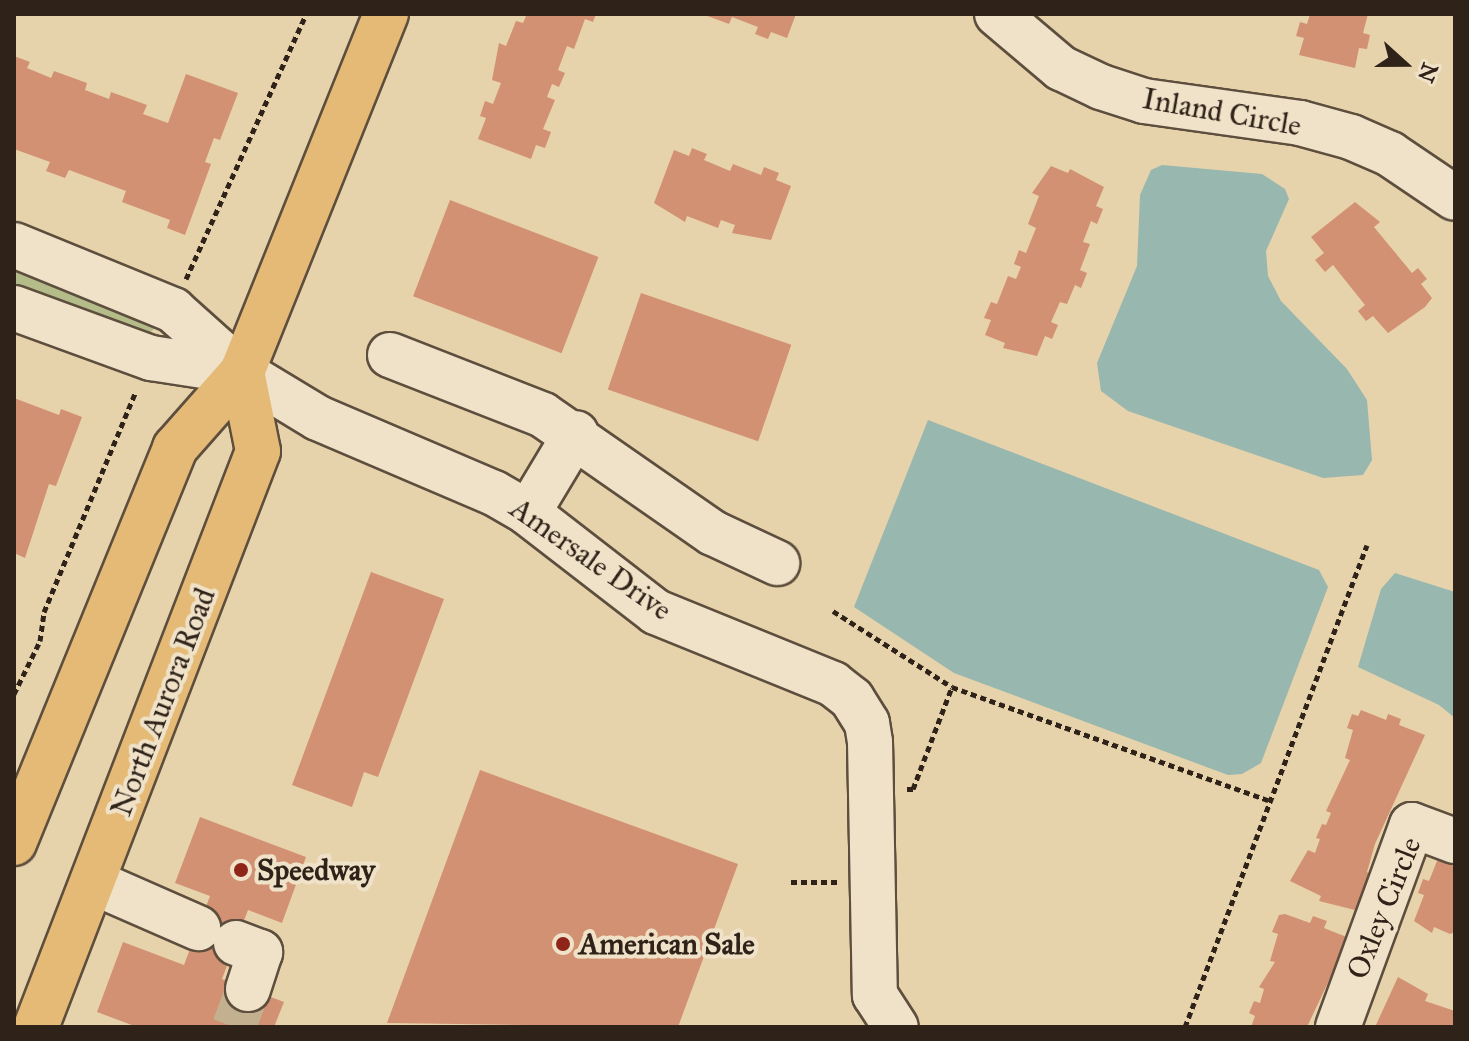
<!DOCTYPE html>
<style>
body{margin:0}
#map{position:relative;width:1469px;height:1041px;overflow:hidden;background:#e7d3ab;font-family:"IM FELL Great Primer",serif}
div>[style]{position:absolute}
.green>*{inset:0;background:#b4bc89}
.water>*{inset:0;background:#97b7af}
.building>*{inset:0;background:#d29172;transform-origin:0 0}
.minor-tunnel>*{height:44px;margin-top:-22px;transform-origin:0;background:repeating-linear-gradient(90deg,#c2b08e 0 44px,transparent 0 66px)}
.path>*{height:5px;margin-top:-2.5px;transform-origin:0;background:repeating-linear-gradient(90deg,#2f2219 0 6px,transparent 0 10px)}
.roads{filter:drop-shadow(2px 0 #5d4e3e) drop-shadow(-2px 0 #5d4e3e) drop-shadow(0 2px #5d4e3e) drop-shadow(0 -2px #5d4e3e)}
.minor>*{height:44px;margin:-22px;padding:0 22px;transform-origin:22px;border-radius:22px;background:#efe2c8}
.major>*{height:44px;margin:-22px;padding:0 22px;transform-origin:22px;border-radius:22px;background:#e4ba76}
.dots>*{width:22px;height:22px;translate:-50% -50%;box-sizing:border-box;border:4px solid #efe2c8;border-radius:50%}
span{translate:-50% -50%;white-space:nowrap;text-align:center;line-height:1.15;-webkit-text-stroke:8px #efe2c8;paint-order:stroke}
.street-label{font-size:30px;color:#2f2219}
.poi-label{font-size:30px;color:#2f2219;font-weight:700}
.left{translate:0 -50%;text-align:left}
.frame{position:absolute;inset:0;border:16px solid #2f2219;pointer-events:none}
.north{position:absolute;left:1365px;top:24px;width:80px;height:80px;-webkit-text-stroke:6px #efe2c8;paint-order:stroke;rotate:111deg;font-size:22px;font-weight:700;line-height:32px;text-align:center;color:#2f2219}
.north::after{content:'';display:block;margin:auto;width:28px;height:36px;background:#2f2219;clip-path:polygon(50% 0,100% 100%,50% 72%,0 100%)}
</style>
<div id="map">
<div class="green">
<div style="clip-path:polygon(14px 254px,156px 323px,153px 330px,148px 334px,14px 293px)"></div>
</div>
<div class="water">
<div style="clip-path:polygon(1162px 165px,1262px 174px,1285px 189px,1289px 199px,1266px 251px,1268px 276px,1281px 301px,1347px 369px,1367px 400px,1372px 460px,1363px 475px,1323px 478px,1128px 411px,1101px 391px,1097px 363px,1137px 266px,1140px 195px,1151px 170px)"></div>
<div style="clip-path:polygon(928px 420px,1319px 570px,1328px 587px,1261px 763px,1242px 774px,1228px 775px,954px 673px,854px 607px)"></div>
<div style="clip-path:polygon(1395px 573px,1455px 592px,1455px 718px,1439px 705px,1358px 667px,1381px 589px)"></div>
</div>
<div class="building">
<div style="clip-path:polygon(527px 14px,596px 14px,593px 22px,585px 19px,574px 49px,567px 46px,558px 70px,565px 73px,559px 87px,552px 84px,547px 97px,555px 100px,543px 129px,551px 132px,545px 148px,536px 145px,531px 159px,478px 139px,486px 118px,480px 116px,485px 101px,493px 104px,501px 83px,492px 80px,499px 43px,506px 46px,516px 21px,523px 23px)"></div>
<div style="clip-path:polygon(702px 14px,796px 14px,787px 38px,771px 32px,768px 39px,755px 34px,758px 27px,732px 17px,729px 24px)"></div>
<div style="clip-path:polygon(1310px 14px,1368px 14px,1363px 33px,1370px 35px,1367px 49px,1359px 48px,1355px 68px,1299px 55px,1304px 38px,1296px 36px,1300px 22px,1307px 24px)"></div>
<div style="clip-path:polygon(14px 56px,30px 62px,27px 68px,51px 78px,54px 71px,87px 83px,85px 90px,109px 99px,111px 92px,147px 105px,143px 114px,168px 123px,186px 74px,238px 93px,220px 140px,214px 138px,205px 162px,211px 164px,185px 235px,167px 228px,170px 220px,122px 202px,126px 191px,69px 170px,65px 178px,46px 171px,50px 162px,14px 149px)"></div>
<div style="clip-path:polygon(692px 148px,707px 154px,704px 160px,730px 171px,733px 164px,761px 175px,764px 167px,779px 173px,776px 180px,791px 186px,771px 240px,732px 233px,735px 225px,721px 220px,718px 228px,687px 216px,685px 222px,654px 203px,674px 150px,689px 156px)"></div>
<div style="clip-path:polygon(1051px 166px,1068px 173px,1070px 169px,1104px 187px,1096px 206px,1103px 209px,1097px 224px,1091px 221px,1083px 242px,1090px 244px,1080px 270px,1087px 273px,1081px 288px,1075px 285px,1067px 304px,1060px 302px,1051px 322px,1058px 325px,1052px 339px,1045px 336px,1037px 356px,1003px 348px,1005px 343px,985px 335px,991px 320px,984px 318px,991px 302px,997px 304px,1008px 276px,1016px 279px,1021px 267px,1014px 264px,1019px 250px,1026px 253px,1036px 228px,1028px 224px,1039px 196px,1032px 193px)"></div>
<div style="left:450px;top:200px;width:159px;height:103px;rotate:21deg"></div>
<div style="clip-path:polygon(1355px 202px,1380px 222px,1374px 227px,1412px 273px,1418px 268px,1427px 279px,1421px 284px,1432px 298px,1425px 307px,1388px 333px,1373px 316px,1366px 321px,1358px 311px,1365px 305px,1333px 265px,1325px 272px,1315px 260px,1324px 253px,1311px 237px)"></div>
<div style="left:641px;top:293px;width:159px;height:102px;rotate:19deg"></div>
<div style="clip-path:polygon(14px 398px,59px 415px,61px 409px,82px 417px,56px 486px,49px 484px,25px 558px,14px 553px)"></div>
<div style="clip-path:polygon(371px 572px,444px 599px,378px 777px,364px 772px,352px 807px,292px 785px)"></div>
<div style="clip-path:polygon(1361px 710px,1386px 720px,1388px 714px,1401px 719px,1399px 725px,1425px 735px,1375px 844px,1367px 872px,1373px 875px,1359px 911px,1319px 901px,1321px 896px,1290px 881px,1308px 850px,1315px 853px,1320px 839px,1316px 838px,1322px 824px,1326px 825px,1331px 813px,1326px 811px,1350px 760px,1345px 758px,1353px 730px,1347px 728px,1352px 714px,1358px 716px)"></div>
<div style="clip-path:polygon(480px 770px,738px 864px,678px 1027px,387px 1023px)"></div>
<div style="clip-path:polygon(200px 817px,306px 857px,282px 923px,248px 910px,222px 979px,284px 1002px,274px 1027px,137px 1027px,97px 1012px,123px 942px,184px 965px,210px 896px,175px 883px)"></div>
<div style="clip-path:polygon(1439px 856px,1455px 862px,1455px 932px,1450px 934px,1434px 927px,1432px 933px,1414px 921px,1424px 895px,1418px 893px,1423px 879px,1429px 881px)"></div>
<div style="clip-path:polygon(1285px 914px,1310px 923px,1313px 916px,1327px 921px,1324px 928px,1349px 938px,1307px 1027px,1251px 1027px,1255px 1016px,1249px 1013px,1254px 1001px,1260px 1003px,1264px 989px,1259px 987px,1275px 962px,1270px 961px,1278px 934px,1272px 932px,1279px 915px)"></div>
<div style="clip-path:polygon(1398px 977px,1428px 994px,1425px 1001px,1455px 1011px,1455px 1027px,1375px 1027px)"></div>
</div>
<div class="minor-tunnel">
<div style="left:234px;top:1027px;width:40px;rotate:-69.8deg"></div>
</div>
<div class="path">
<div style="left:186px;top:279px;width:291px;rotate:-65.6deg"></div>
<div style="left:833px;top:611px;width:141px;rotate:32.6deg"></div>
<div style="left:952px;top:687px;width:336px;rotate:19.7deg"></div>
<div style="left:14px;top:694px;width:59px;rotate:-63.9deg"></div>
<div style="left:40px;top:641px;width:29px;rotate:-82deg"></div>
<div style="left:44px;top:612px;width:239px;rotate:-67.4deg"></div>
<div style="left:907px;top:789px;width:6px"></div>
<div style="left:913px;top:789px;width:109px;rotate:-69.1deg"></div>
<div style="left:791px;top:882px;width:46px"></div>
<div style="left:1185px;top:1027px;width:515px;rotate:-69.31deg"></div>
</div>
<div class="roads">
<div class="minor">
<div style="left:997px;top:14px;width:84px;rotate:40.2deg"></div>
<div style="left:1061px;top:68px;width:44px;rotate:25.4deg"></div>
<div style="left:1101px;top:87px;width:45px;rotate:18deg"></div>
<div style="left:1144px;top:101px;width:158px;rotate:8deg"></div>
<div style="left:1300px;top:123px;width:53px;rotate:15.4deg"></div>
<div style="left:1351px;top:137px;width:43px;rotate:23.6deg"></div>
<div style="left:1390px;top:154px;width:78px;rotate:34.1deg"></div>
<div style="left:14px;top:245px;width:172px;rotate:22.2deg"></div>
<div style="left:173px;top:310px;width:93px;rotate:41.9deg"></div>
<div style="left:242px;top:372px;width:89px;rotate:31.2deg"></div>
<div style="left:318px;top:418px;width:191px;rotate:23.1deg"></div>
<div style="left:494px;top:493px;width:39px;rotate:30deg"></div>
<div style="left:528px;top:513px;width:162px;rotate:37.7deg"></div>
<div style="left:656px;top:612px;width:191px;rotate:22.1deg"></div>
<div style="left:833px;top:684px;width:24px;rotate:38deg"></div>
<div style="left:852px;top:699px;width:28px;rotate:58deg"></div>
<div style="left:867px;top:723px;width:19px;rotate:81deg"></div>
<div style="left:870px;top:742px;width:253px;rotate:88.9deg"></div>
<div style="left:875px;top:995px;width:38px;rotate:57deg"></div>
<div style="left:14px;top:308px;width:146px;rotate:20.1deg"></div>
<div style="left:151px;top:358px;width:92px;rotate:8.7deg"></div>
<div style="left:390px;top:355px;width:164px;rotate:21.4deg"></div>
<div style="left:543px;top:415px;width:207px;rotate:34.8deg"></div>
<div style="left:713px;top:533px;width:71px;rotate:25.1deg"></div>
<div style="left:528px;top:513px;width:93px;rotate:-59deg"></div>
<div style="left:93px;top:882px;width:115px;rotate:23.7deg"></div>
<div style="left:236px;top:943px;width:26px;rotate:21deg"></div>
<div style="left:260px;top:952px;width:39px;rotate:108deg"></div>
<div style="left:1338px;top:1027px;width:215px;rotate:-69.9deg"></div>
<div style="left:1412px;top:825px;width:46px;rotate:20.4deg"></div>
</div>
<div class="major">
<div style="left:14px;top:843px;width:427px;rotate:-67.8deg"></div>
<div style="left:175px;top:448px;width:101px;rotate:-48.6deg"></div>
<div style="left:242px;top:372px;width:386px;rotate:-68.1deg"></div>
<div style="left:36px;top:1027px;width:617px;rotate:-68.92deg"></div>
<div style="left:258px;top:451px;width:81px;rotate:-101.4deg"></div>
</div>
</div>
<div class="dots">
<div style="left:241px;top:870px;background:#8f2418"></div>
<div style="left:563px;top:944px;background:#8f2418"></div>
</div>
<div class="street-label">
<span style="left:1222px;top:112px;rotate:10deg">Inland Circle</span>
<span style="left:591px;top:559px;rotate:35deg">Amersale Drive</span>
<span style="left:163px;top:702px;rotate:-69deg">North Aurora Road</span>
<span style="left:1384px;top:908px;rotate:-68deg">Oxley Circle</span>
</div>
<div class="poi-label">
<span class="left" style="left:257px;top:870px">Speedway</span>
<span class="left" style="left:579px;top:944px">American Sale</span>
</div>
<div class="frame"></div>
<div class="north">N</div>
</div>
